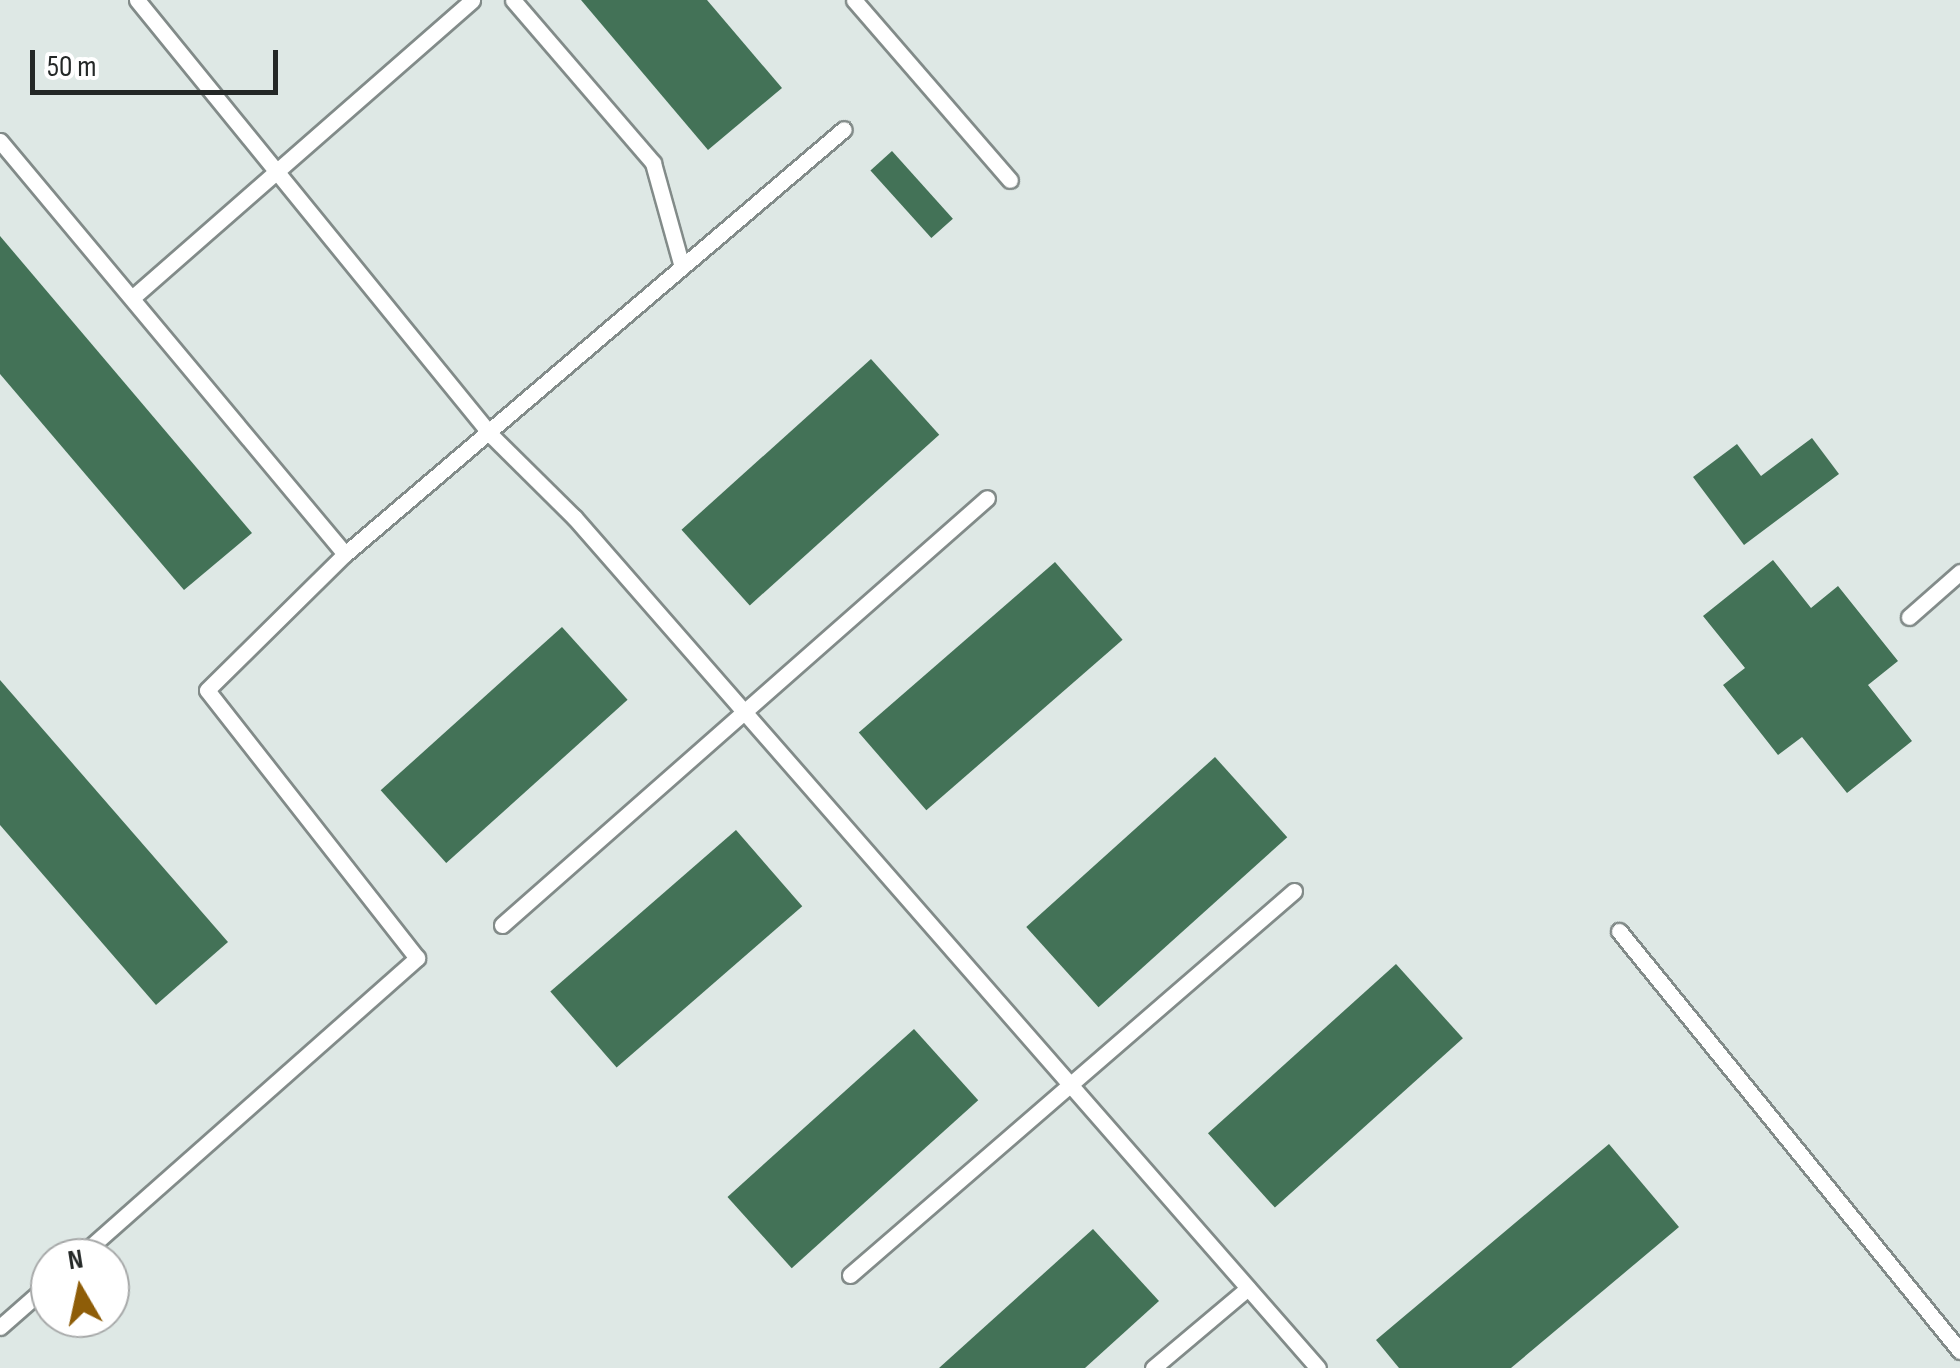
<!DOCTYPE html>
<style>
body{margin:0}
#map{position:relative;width:1960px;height:1368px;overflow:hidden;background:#dee8e5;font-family:"Sofia Sans Condensed",sans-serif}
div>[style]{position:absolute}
.building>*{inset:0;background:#437257;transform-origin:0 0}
.roads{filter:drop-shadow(2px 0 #828b89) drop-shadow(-2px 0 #828b89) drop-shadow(0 2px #828b89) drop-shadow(0 -2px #828b89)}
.service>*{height:15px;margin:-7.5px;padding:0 7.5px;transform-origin:7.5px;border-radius:7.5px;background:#fff}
span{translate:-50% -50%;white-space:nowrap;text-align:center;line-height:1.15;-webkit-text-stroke:10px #fff;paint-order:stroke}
.north{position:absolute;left:30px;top:1238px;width:100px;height:100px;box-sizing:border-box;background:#fff;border:2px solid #a7a9a9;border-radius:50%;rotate:351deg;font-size:28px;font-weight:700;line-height:40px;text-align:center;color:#242827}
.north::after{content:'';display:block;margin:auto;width:35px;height:45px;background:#8e5d08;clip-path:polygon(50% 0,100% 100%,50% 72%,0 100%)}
.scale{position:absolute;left:30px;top:50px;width:248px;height:45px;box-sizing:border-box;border:5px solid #242827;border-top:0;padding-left:12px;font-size:30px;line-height:35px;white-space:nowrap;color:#242827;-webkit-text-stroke:8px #fff;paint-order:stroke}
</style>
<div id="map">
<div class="building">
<div style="clip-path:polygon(581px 0,707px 0,782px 88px,708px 150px)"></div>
<div style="left:892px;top:151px;width:91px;height:29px;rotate:48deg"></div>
<div style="clip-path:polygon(0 236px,252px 533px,184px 590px,0 374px)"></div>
<div style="left:871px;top:359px;width:102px;height:255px;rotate:48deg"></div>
<div style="clip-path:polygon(1812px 438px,1839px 474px,1744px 545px,1693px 477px,1737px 444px,1761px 476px)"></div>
<div style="clip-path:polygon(1773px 560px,1811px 608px,1838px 586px,1898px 661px,1868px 685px,1912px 741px,1847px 793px,1802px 737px,1778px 755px,1723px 685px,1745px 668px,1703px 616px)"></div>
<div style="left:1055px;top:562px;width:103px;height:260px;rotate:49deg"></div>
<div style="left:562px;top:627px;width:98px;height:244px;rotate:48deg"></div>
<div style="clip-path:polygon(0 680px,228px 942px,156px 1005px,0 825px)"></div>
<div style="left:1215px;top:757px;width:108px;height:254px;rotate:48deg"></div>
<div style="left:736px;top:830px;width:101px;height:246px;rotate:49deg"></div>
<div style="left:1396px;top:964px;width:100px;height:253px;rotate:48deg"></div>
<div style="left:914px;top:1029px;width:96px;height:251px;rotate:48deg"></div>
<div style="clip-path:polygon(1609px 1144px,1679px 1227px,1511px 1368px,1399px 1368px,1376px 1340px)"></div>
<div style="clip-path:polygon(1093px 1229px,1159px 1301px,1085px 1368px,939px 1368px)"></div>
</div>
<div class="roads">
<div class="service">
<div style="left:137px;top:0;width:561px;rotate:50.86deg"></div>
<div style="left:491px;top:435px;width:117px;rotate:44.7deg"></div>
<div style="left:574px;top:517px;width:1130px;rotate:48.84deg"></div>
<div style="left:513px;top:0;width:215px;rotate:49.3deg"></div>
<div style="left:653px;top:163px;width:104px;rotate:74.4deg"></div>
<div style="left:854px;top:0;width:238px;rotate:49.1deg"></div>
<div style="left:0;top:141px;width:538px;rotate:50.13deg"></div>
<div style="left:132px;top:298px;width:452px;rotate:-41.2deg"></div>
<div style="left:1909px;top:617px;width:68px;rotate:-41.4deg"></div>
<div style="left:502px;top:925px;width:646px;rotate:-41.36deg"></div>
<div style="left:1619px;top:931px;width:541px;rotate:50.93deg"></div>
<div style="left:78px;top:1258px;width:453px;rotate:-41.5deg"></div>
<div style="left:417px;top:958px;width:340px;rotate:-128.1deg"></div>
<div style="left:207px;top:690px;width:194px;rotate:-44.6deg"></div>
<div style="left:345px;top:554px;width:655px;rotate:-40.42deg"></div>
<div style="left:850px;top:1275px;width:587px;rotate:-40.86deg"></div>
<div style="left:0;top:1327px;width:67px;rotate:-41.3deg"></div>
<div style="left:1153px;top:1368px;width:124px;rotate:-40.1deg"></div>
</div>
</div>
<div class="north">N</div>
<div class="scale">50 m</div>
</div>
